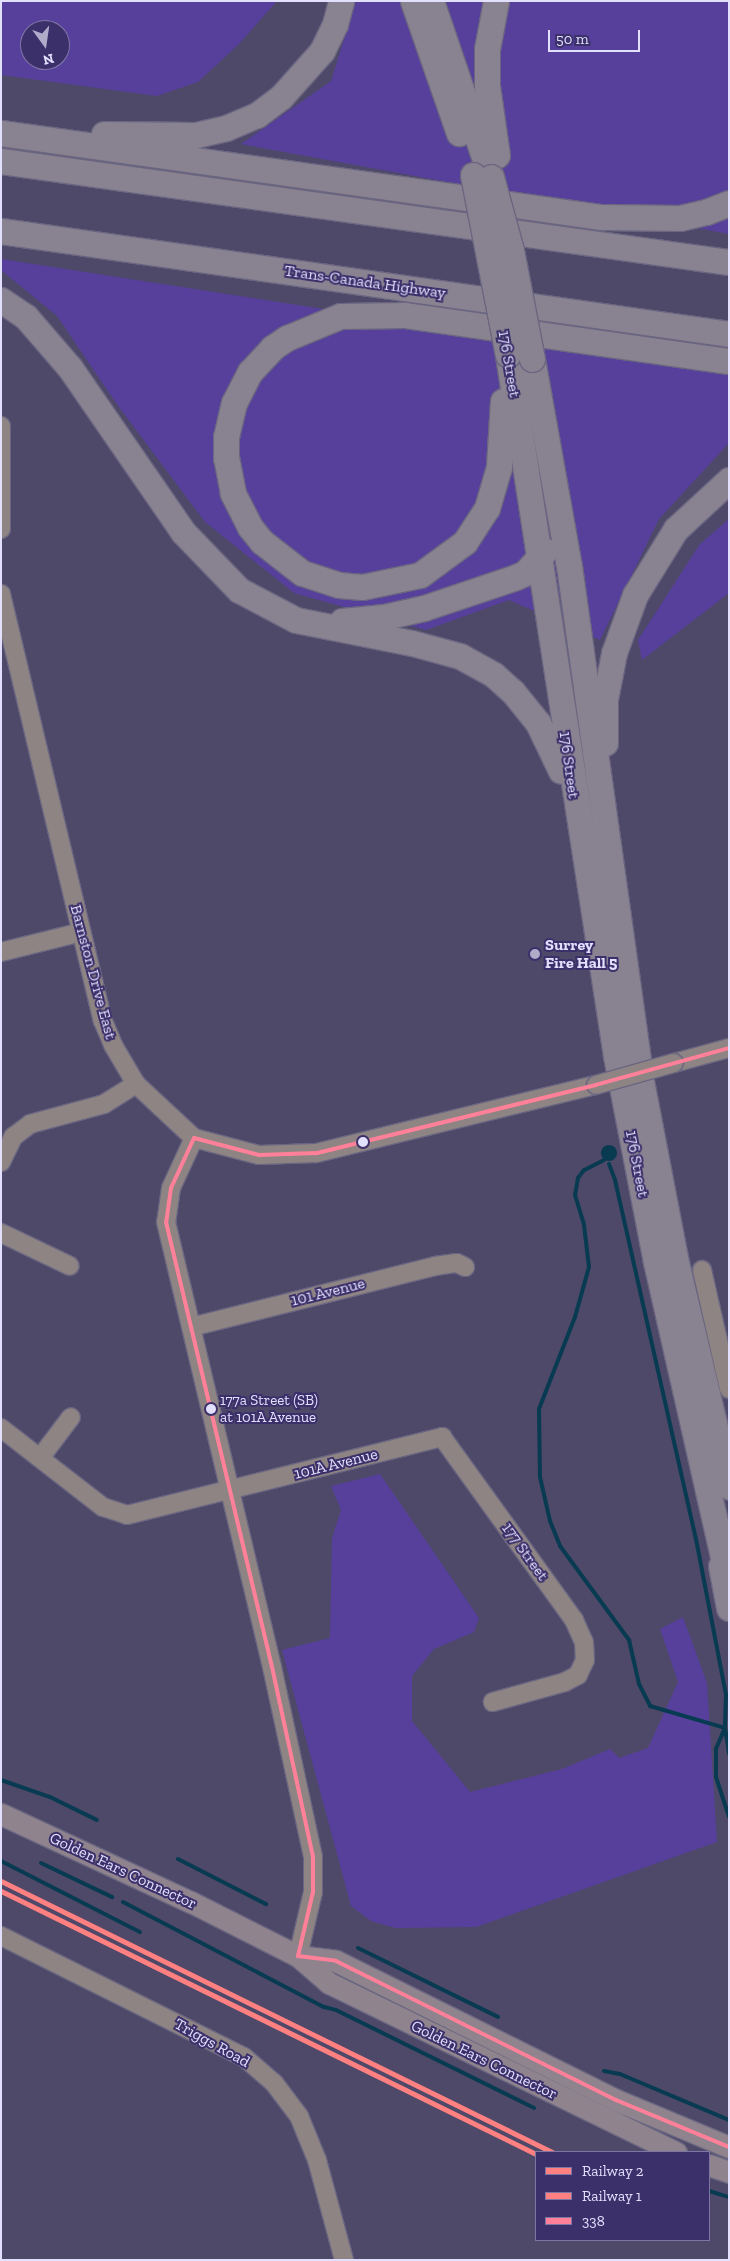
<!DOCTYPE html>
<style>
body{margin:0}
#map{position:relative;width:730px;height:2261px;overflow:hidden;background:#4e4869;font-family:"Zilla Slab",serif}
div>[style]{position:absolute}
.green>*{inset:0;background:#56409c}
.water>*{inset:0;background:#083b51}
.round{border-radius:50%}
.stream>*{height:4px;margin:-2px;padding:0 2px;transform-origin:2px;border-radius:2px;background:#083b51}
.roads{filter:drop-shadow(1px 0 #6a6681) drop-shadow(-1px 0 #6a6681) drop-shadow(0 1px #6a6681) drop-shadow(0 -1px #6a6681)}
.minor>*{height:18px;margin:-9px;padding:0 9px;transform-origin:9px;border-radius:9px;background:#8e8483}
.major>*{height:21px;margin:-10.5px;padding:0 10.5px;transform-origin:10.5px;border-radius:10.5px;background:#8f848d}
.highway>*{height:25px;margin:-12.5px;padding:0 12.5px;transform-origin:12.5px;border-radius:12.5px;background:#898290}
.bridges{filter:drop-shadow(1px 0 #6a6681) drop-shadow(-1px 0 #6a6681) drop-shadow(0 1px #6a6681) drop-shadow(0 -1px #6a6681)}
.minor-bridge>*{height:18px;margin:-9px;padding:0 9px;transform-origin:9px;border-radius:9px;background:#8e8483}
.highway-bridge>*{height:25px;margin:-12.5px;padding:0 12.5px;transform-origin:12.5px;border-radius:12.5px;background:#898290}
.bus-1>*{height:4px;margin:-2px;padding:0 2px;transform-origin:2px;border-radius:2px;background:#ff8098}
.rail-1>*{height:5px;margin:-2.5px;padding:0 2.5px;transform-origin:2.5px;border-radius:2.5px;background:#ff8080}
.rail-2>*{height:5px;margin:-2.5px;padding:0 2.5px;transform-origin:2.5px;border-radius:2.5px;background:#ff8080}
.dots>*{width:14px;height:14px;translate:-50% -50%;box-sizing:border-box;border:2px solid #3c306b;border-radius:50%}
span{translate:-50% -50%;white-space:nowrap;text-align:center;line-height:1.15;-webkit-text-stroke:4px #3c306b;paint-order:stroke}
.bus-label{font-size:15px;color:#e3e0fd}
.left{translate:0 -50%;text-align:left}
.street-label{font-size:16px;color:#e3e0fd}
.poi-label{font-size:16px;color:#e3e0fd;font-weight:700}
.frame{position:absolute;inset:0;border:2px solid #e3e0fd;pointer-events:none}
.legend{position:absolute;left:535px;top:2151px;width:175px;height:90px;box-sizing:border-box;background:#3c306b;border:1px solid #7f76a5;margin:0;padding:6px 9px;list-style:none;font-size:15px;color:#e3e0fd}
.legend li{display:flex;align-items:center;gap:10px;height:25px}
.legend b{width:25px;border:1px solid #7f76a5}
.north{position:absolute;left:20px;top:20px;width:50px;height:50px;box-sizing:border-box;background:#3c306b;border:1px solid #7f76a5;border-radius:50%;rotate:166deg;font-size:14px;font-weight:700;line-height:20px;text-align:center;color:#e3e0fd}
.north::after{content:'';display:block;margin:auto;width:18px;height:22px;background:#afabc9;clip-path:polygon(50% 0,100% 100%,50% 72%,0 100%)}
.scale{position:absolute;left:548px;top:30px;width:92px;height:22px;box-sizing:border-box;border:2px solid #e3e0fd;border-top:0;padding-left:6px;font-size:15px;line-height:18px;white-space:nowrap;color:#e3e0fd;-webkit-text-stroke:4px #3c306b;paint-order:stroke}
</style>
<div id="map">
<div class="green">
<div style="clip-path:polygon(evenodd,1px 1px,277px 1px,240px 43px,198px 82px,157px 96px,1px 75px,1px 1px,30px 30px,60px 30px,60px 60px,30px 60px,30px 30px)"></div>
<div style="clip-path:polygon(356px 1px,729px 1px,729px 234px,241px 144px,331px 81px)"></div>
<div style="clip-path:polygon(1px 259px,729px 372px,729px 443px,659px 519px,600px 640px,509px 600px,426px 630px,294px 593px,205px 522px,116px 403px,57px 316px,1px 270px)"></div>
<div style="clip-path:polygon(729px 519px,729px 593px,642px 660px,638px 640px,700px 544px)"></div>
<div style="clip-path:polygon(380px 1474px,479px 1618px,474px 1632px,434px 1649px,412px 1676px,412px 1721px,470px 1792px,562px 1769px,610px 1749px,619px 1758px,648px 1748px,678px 1682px,660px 1629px,683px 1617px,707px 1683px,717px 1842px,476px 1927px,395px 1928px,371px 1921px,351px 1906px,282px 1650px,330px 1638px,332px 1538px,341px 1510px,331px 1486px)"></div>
</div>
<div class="water">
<div class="round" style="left:601px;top:1145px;width:16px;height:16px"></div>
</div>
<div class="stream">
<div style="left:604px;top:1160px;width:22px;rotate:153deg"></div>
<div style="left:584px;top:1170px;width:10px;rotate:127deg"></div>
<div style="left:578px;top:1178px;width:17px;rotate:100deg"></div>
<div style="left:575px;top:1195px;width:31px;rotate:73deg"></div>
<div style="left:584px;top:1225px;width:42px;rotate:83.2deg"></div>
<div style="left:589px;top:1267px;width:52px;rotate:105.6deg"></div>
<div style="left:575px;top:1317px;width:99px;rotate:111.4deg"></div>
<div style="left:539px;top:1409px;width:68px;rotate:89.2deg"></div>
<div style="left:540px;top:1477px;width:45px;rotate:77.2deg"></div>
<div style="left:550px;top:1521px;width:27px;rotate:68deg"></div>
<div style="left:560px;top:1546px;width:117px;rotate:53.7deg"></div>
<div style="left:629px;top:1640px;width:45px;rotate:77.2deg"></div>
<div style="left:639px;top:1684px;width:25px;rotate:63deg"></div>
<div style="left:650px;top:1706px;width:78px;rotate:16.3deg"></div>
<div style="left:609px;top:1164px;width:17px;rotate:69deg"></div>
<div style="left:615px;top:1180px;width:368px;rotate:77.3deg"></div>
<div style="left:696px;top:1539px;width:159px;rotate:79.1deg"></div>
<div style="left:726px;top:1695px;width:33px;rotate:92deg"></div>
<div style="left:725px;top:1728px;width:26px;rotate:81deg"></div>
<div style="left:724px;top:1730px;width:21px;rotate:113deg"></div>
<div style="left:716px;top:1749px;width:28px;rotate:90deg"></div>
<div style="left:716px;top:1777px;width:42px;rotate:72deg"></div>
<div style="left:1px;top:1780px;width:52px;rotate:19.1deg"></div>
<div style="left:50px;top:1797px;width:52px;rotate:26.1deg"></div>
<div style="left:178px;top:1859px;width:99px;rotate:27.1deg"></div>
<div style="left:1px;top:1861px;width:156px;rotate:27.1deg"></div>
<div style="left:41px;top:1863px;width:79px;rotate:25.6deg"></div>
<div style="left:123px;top:1902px;width:227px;rotate:27.6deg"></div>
<div style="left:324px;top:2007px;width:12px;rotate:14deg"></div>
<div style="left:336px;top:2010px;width:221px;rotate:26.3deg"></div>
<div style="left:358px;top:1948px;width:156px;rotate:26.2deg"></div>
<div style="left:604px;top:2071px;width:16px;rotate:11deg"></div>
<div style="left:620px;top:2074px;width:118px;rotate:22.9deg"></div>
<div style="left:709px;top:2191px;width:21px;rotate:17deg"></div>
</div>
<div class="roads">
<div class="minor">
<div style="left:1px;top:426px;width:103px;rotate:90deg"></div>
<div style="left:1px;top:594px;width:439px;rotate:76.6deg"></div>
<div style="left:103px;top:1021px;width:26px;rotate:67deg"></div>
<div style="left:113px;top:1045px;width:45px;rotate:59.5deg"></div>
<div style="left:136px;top:1084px;width:79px;rotate:43deg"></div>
<div style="left:194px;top:1138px;width:67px;rotate:14.7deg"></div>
<div style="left:259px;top:1155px;width:57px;rotate:-2deg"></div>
<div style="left:316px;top:1153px;width:288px;rotate:-13.7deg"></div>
<div style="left:1px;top:952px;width:82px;rotate:-14deg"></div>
<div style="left:674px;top:1063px;width:57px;rotate:-15.3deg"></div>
<div style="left:194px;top:1138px;width:55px;rotate:114.7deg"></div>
<div style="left:171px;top:1188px;width:34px;rotate:98deg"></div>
<div style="left:166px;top:1222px;width:457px;rotate:76.6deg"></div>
<div style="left:272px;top:1667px;width:194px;rotate:77.8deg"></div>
<div style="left:313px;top:1857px;width:35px;rotate:90deg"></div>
<div style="left:313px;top:1892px;width:66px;rotate:103.2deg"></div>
<div style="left:1px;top:1162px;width:28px;rotate:-64deg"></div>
<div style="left:13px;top:1137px;width:21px;rotate:-37deg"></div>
<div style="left:30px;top:1124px;width:77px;rotate:-15.1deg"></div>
<div style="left:104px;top:1104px;width:38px;rotate:-32deg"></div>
<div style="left:1px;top:1233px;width:76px;rotate:25.6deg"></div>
<div style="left:702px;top:1270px;width:122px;rotate:77.2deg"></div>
<div style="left:191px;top:1327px;width:252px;rotate:-14deg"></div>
<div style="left:435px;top:1266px;width:22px;rotate:-8deg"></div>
<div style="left:457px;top:1263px;width:9px;rotate:27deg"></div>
<div style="left:1px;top:1428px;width:129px;rotate:37.8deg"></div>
<div style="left:103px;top:1507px;width:25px;rotate:18deg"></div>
<div style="left:127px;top:1515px;width:325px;rotate:-13.9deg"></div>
<div style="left:442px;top:1437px;width:226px;rotate:54.2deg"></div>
<div style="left:574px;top:1620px;width:24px;rotate:66deg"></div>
<div style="left:584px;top:1642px;width:18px;rotate:87deg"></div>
<div style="left:585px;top:1660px;width:17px;rotate:115deg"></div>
<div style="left:578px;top:1675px;width:15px;rotate:152deg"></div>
<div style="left:565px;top:1682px;width:75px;rotate:164.5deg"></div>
<div style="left:40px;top:1458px;width:51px;rotate:-52.9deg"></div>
<div style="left:1px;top:1936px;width:271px;rotate:26.5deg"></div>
<div style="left:244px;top:2057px;width:40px;rotate:41deg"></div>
<div style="left:274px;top:2083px;width:41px;rotate:52.9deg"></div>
<div style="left:299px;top:2116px;width:48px;rotate:67.8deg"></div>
<div style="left:317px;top:2160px;width:104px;rotate:74.9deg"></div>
</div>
<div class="major">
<div style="left:1px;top:1814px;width:209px;rotate:24.9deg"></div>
<div style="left:191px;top:1902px;width:120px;rotate:26.8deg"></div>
<div style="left:298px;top:1956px;width:41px;rotate:41.1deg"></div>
<div style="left:329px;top:1983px;width:386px;rotate:26deg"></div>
<div style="left:298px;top:1956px;width:38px;rotate:7deg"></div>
<div style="left:336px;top:1961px;width:313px;rotate:26.4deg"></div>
<div style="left:616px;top:2100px;width:122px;rotate:22.6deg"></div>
<div style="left:709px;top:2165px;width:21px;rotate:19deg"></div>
</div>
<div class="highway">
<div style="left:413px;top:1px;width:140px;rotate:70.8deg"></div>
<div style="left:431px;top:1px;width:186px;rotate:71.2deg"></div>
<div style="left:496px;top:1px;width:49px;rotate:100.6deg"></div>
<div style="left:487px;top:49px;width:37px;rotate:90deg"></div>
<div style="left:487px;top:86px;width:70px;rotate:81.8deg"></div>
<div style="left:1px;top:133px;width:606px;rotate:7.97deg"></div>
<div style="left:601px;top:217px;width:79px;rotate:0.7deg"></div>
<div style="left:680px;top:218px;width:27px;rotate:-13deg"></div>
<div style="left:706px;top:212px;width:25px;rotate:-21deg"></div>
<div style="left:104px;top:134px;width:92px;rotate:0.6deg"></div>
<div style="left:196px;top:135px;width:31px;rotate:-13deg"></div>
<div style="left:226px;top:128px;width:34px;rotate:-23deg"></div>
<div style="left:257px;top:115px;width:30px;rotate:-37deg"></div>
<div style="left:281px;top:97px;width:62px;rotate:-48.3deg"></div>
<div style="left:322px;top:51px;width:30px;rotate:-64deg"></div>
<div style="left:335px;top:24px;width:24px;rotate:-75deg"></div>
<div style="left:1px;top:161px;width:735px;rotate:7.9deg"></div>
<div style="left:1px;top:231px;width:735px;rotate:8.05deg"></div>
<div style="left:1px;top:300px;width:30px;rotate:34deg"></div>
<div style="left:26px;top:317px;width:67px;rotate:49.2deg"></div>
<div style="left:70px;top:368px;width:199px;rotate:55.4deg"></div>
<div style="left:183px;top:532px;width:81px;rotate:46deg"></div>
<div style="left:239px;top:590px;width:64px;rotate:27.8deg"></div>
<div style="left:296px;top:620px;width:118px;rotate:11.2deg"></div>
<div style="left:412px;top:643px;width:50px;rotate:15.2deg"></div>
<div style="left:460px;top:656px;width:39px;rotate:29deg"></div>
<div style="left:494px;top:675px;width:25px;rotate:42deg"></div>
<div style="left:513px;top:692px;width:40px;rotate:51deg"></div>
<div style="left:538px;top:723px;width:53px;rotate:64.4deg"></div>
<div style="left:508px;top:355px;width:709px;rotate:81.24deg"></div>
<div style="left:616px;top:1056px;width:210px;rotate:79deg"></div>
<div style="left:656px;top:1262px;width:329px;rotate:77.2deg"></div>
<div style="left:532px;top:359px;width:210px;rotate:79.9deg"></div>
<div style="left:569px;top:566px;width:520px;rotate:82.04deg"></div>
<div style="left:641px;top:1081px;width:180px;rotate:79.1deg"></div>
<div style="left:675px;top:1258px;width:235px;rotate:76.7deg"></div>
<div style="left:503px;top:401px;width:66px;rotate:93.5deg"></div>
<div style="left:499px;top:467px;width:43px;rotate:106.3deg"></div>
<div style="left:487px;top:508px;width:40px;rotate:122.9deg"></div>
<div style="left:465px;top:542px;width:56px;rotate:143.7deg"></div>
<div style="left:420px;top:575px;width:59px;rotate:168.3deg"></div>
<div style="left:362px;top:587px;width:23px;rotate:-175deg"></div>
<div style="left:339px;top:585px;width:39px;rotate:-162deg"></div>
<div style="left:302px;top:573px;width:51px;rotate:-142.2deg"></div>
<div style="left:262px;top:542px;width:19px;rotate:-129deg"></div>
<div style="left:250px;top:527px;width:38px;rotate:-117deg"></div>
<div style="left:233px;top:493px;width:36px;rotate:-101deg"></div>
<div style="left:226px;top:458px;width:21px;rotate:-90deg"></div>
<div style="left:226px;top:437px;width:35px;rotate:-77deg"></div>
<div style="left:234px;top:403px;width:35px;rotate:-63deg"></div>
<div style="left:250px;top:372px;width:33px;rotate:-47deg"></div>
<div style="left:272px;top:348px;width:18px;rotate:-34deg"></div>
<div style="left:287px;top:338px;width:57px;rotate:-22.5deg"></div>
<div style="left:340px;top:316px;width:64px;rotate:-0.9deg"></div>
<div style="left:404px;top:315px;width:328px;rotate:8.1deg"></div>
<div style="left:342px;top:621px;width:42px;rotate:-5.4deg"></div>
<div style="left:384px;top:617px;width:41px;rotate:-12.7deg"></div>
<div style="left:424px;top:608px;width:97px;rotate:-18.6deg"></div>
<div style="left:516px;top:577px;width:10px;rotate:-24deg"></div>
<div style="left:525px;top:573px;width:30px;rotate:-48deg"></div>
<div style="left:605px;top:743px;width:44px;rotate:-90deg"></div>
<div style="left:605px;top:699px;width:47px;rotate:-78.9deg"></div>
<div style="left:614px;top:653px;width:62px;rotate:-70.1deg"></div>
<div style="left:635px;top:595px;width:78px;rotate:-58.2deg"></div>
<div style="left:676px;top:529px;width:72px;rotate:-42.8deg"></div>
<div style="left:721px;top:1566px;width:43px;rotate:79.2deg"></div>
</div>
</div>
<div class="bridges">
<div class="minor-bridge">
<div style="left:596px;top:1085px;width:81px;rotate:-15.8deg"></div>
</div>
<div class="highway-bridge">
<div style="left:473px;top:175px;width:183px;rotate:79deg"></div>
<div style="left:491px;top:177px;width:76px;rotate:74.7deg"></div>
<div style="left:511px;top:250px;width:111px;rotate:79.1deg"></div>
</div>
</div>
<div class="bus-1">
<div style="left:729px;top:1048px;width:138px;rotate:164.5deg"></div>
<div style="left:596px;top:1085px;width:288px;rotate:166.3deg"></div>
<div style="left:316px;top:1153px;width:57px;rotate:178deg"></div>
<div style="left:259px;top:1155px;width:67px;rotate:-165.3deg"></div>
<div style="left:194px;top:1138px;width:55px;rotate:114.7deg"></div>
<div style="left:171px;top:1188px;width:34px;rotate:98deg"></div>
<div style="left:166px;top:1222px;width:457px;rotate:76.6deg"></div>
<div style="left:272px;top:1667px;width:194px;rotate:77.8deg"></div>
<div style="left:313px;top:1857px;width:35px;rotate:90deg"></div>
<div style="left:313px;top:1892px;width:66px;rotate:103.2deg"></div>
<div style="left:298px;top:1956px;width:38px;rotate:7deg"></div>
<div style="left:336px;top:1961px;width:313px;rotate:26.4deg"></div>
<div style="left:616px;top:2100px;width:122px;rotate:22.6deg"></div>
</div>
<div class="rail-1">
<div style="left:1px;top:1881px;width:614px;rotate:26.19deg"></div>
</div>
<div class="rail-2">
<div style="left:1px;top:1891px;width:596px;rotate:26.18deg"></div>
</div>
<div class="dots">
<div style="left:535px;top:954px;background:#afabc9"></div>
<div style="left:363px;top:1142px;background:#e3e0fd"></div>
<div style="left:211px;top:1409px;background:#e3e0fd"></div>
</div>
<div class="bus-label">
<span class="left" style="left:220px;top:1409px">177a Street (SB)<br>at 101A Avenue</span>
</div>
<div class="street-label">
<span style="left:365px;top:282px;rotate:8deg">Trans-Canada Highway</span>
<span style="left:509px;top:364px;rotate:80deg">176 Street</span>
<span style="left:569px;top:765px;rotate:82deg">176 Street</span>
<span style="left:93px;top:972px;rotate:75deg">Barnston Drive East</span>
<span style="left:637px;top:1164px;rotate:79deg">176 Street</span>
<span style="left:328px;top:1292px;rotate:-14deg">101 Avenue</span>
<span style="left:336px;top:1464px;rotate:-14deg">101A Avenue</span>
<span style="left:525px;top:1552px;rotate:54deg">177 Street</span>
<span style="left:123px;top:1871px;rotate:25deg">Golden Ears Connector</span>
<span style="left:212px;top:2043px;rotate:29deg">Triggs Road</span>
<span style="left:484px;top:2060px;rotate:26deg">Golden Ears Connector</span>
</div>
<div class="poi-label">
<span class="left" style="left:545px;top:954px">Surrey<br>Fire Hall 5</span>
</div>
<div class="frame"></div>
<ul class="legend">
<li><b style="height:6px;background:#ff8080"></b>Railway 2</li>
<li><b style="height:6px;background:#ff8080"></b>Railway 1</li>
<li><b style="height:6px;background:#ff8098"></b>338</li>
</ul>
<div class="north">N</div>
<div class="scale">50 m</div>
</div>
